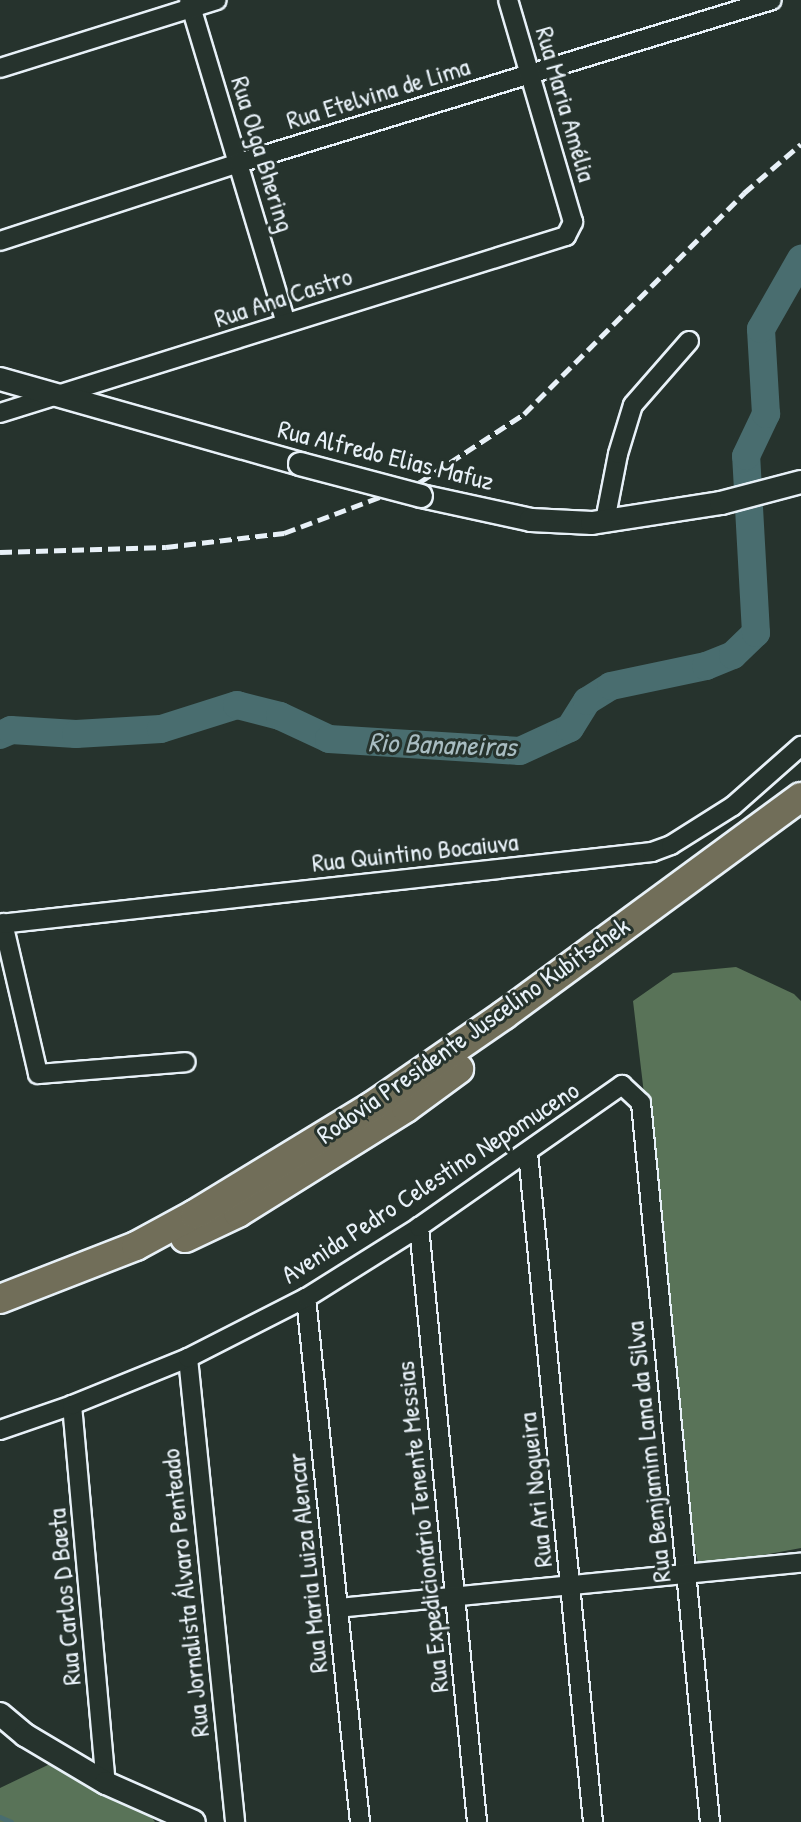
<!DOCTYPE html>
<meta charset="utf-8">
<style>
body{margin:0}
#map{position:relative;width:801px;height:1822px;overflow:hidden;background:#26332d;font-family:"Patrick Hand",sans-serif}
div>[style]{position:absolute}
.green>*{inset:0;background:#597358}
.stream>*{height:5px;margin:-2.5px;padding:0 2.5px;transform-origin:2.5px;border-radius:2.5px;background:#496d6f}
.river>*{height:28px;margin:-14px;padding:0 14px;transform-origin:14px;border-radius:14px;background:#496d6f}
.roads{filter:drop-shadow(2px 0 #e8f1f8) drop-shadow(-2px 0 #e8f1f8) drop-shadow(0 2px #e8f1f8) drop-shadow(0 -2px #e8f1f8)}
.minor>*{height:18px;margin:-9px;padding:0 9px;transform-origin:9px;border-radius:9px;background:#26332d}
.tertiary>*{height:22px;margin:-11px;padding:0 11px;transform-origin:11px;border-radius:11px;background:#26332d}
.trunk>*{height:28px;margin:-14px;padding:0 14px;transform-origin:14px;border-radius:14px;background:#716e59}
.rail>*{height:5px;margin-top:-2.5px;transform-origin:0;background:repeating-linear-gradient(90deg,#e8f1f8 0 12px,transparent 0 18px)}
.bridges{filter:drop-shadow(2px 0 #e8f1f8) drop-shadow(-2px 0 #e8f1f8) drop-shadow(0 2px #e8f1f8) drop-shadow(0 -2px #e8f1f8)}
.tertiary-bridge>*{height:22px;margin:-11px;padding:0 11px;transform-origin:11px;border-radius:11px;background:#26332d}
span{translate:-50% -50%;white-space:nowrap;text-align:center;line-height:1.15;-webkit-text-stroke:6px #26332d;paint-order:stroke}
.street-label{font-size:26px;color:#e8f1f8}
.water-label{font-size:28px;color:#a8bcc1;font-style:italic}
</style>
<div id="map">
<div class="green">
<div style="clip-path:polygon(736px 967px,794px 994px,801px 1001px,801px 1548px,699px 1567px,686px 1509px,670px 1313px,633px 1001px,673px 973px)"></div>
<div style="clip-path:polygon(52px 1763px,89px 1786px,150px 1815px,155px 1822px,0 1822px,0 1788px)"></div>
</div>
<div class="stream">
<div style="left:0;top:1817px;width:12px;rotate:24deg"></div>
</div>
<div class="river">
<div style="left:0;top:735px;width:12px;rotate:-24deg"></div>
<div style="left:11px;top:730px;width:65px;rotate:3.5deg"></div>
<div style="left:76px;top:734px;width:85px;rotate:-3.4deg"></div>
<div style="left:161px;top:729px;width:80px;rotate:-17.5deg"></div>
<div style="left:237px;top:705px;width:44px;rotate:14.3deg"></div>
<div style="left:280px;top:716px;width:54px;rotate:25.1deg"></div>
<div style="left:329px;top:739px;width:191px;rotate:3.6deg"></div>
<div style="left:520px;top:751px;width:55px;rotate:-24.7deg"></div>
<div style="left:570px;top:728px;width:32px;rotate:-58deg"></div>
<div style="left:587px;top:701px;width:28px;rotate:-32deg"></div>
<div style="left:611px;top:686px;width:97px;rotate:-11.9deg"></div>
<div style="left:706px;top:666px;width:29px;rotate:-22deg"></div>
<div style="left:733px;top:655px;width:32px;rotate:-44deg"></div>
<div style="left:756px;top:633px;width:177px;rotate:-93.2deg"></div>
<div style="left:746px;top:456px;width:47px;rotate:-64.5deg"></div>
<div style="left:766px;top:414px;width:85px;rotate:-93.4deg"></div>
<div style="left:761px;top:329px;width:81px;rotate:-60.3deg"></div>
</div>
<div class="roads">
<div class="minor">
<div style="left:189px;top:0;width:337px;rotate:73.3deg"></div>
<div style="left:0;top:68px;width:227px;rotate:-17.4deg"></div>
<div style="left:0;top:241px;width:251px;rotate:-18.1deg"></div>
<div style="left:239px;top:163px;width:557px;rotate:-17deg"></div>
<div style="left:0;top:413px;width:593px;rotate:-17.37deg"></div>
<div style="left:566px;top:236px;width:16px;rotate:-63deg"></div>
<div style="left:573px;top:222px;width:231px;rotate:-106.3deg"></div>
<div style="left:605px;top:521px;width:68px;rotate:-79deg"></div>
<div style="left:618px;top:454px;width:51px;rotate:-73deg"></div>
<div style="left:633px;top:405px;width:85px;rotate:-48.8deg"></div>
<div style="left:3px;top:923px;width:155px;rotate:76.9deg"></div>
<div style="left:38px;top:1074px;width:148px;rotate:-4.6deg"></div>
<div style="left:0;top:924px;width:656px;rotate:-6.3deg"></div>
<div style="left:652px;top:852px;width:20px;rotate:-20deg"></div>
<div style="left:671px;top:845px;width:73px;rotate:-32.2deg"></div>
<div style="left:733px;top:806px;width:91px;rotate:-41.4deg"></div>
<div style="left:528px;top:1153px;width:672px;rotate:84.45deg"></div>
<div style="left:419px;top:1227px;width:598px;rotate:84.43deg"></div>
<div style="left:306px;top:1298px;width:527px;rotate:84.12deg"></div>
<div style="left:188px;top:1358px;width:466px;rotate:84.2deg"></div>
<div style="left:72px;top:1405px;width:380px;rotate:84.9deg"></div>
<div style="left:0;top:1430px;width:76px;rotate:-19.1deg"></div>
<div style="left:72px;top:1405px;width:125px;rotate:-22.1deg"></div>
<div style="left:188px;top:1358px;width:132px;rotate:-27deg"></div>
<div style="left:306px;top:1298px;width:133px;rotate:-32.1deg"></div>
<div style="left:419px;top:1227px;width:248px;rotate:-35deg"></div>
<div style="left:622px;top:1085px;width:26px;rotate:43deg"></div>
<div style="left:641px;top:1103px;width:722px;rotate:84.52deg"></div>
<div style="left:338px;top:1608px;width:465px;rotate:-5.6deg"></div>
</div>
<div class="tertiary">
<div style="left:0;top:379px;width:312px;rotate:15.8deg"></div>
<div style="left:421px;top:496px;width:113px;rotate:12.3deg"></div>
<div style="left:531px;top:520px;width:61px;rotate:2.8deg"></div>
<div style="left:592px;top:523px;width:131px;rotate:-8.8deg"></div>
<div style="left:721px;top:503px;width:83px;rotate:-14.7deg"></div>
<div style="left:0;top:1714px;width:33px;rotate:40deg"></div>
<div style="left:25px;top:1735px;width:94px;rotate:30.7deg"></div>
<div style="left:106px;top:1783px;width:96px;rotate:23.9deg"></div>
</div>
<div class="trunk">
<div style="left:185px;top:1238px;width:59px;rotate:-25.3deg"></div>
<div style="left:238px;top:1213px;width:198px;rotate:-32deg"></div>
<div style="left:406px;top:1108px;width:66px;rotate:-36.3deg"></div>
<div style="left:0;top:1299px;width:146px;rotate:-21.3deg"></div>
<div style="left:136px;top:1246px;width:67px;rotate:-28.5deg"></div>
<div style="left:195px;top:1214px;width:207px;rotate:-31.4deg"></div>
<div style="left:372px;top:1106px;width:160px;rotate:-34.6deg"></div>
<div style="left:504px;top:1015px;width:368px;rotate:-36.3deg"></div>
</div>
</div>
<div class="rail">
<div style="left:0;top:552px;width:166px;rotate:-1.7deg"></div>
<div style="left:166px;top:547px;width:119px;rotate:-6.8deg"></div>
<div style="left:284px;top:533px;width:145px;rotate:-20.6deg"></div>
<div style="left:420px;top:482px;width:124px;rotate:-33.2deg"></div>
<div style="left:524px;top:414px;width:312px;rotate:-45.1deg"></div>
<div style="left:744px;top:193px;width:75px;rotate:-40.7deg"></div>
</div>
<div class="bridges">
<div class="tertiary-bridge">
<div style="left:300px;top:464px;width:125px;rotate:14.8deg"></div>
</div>
</div>
<div class="street-label">
<span style="left:378px;top:93px;rotate:-17deg">Rua Etelvina de Lima</span>
<span style="left:566px;top:104px;rotate:74deg">Rua Maria Amélia</span>
<span style="left:263px;top:154px;rotate:73deg">Rua Olga Bhering</span>
<span style="left:283px;top:297px;rotate:-18deg">Rua Ana Castro</span>
<span style="left:386px;top:455px;rotate:14deg">Rua Alfredo Elias Mafuz</span>
<span style="left:415px;top:852px;rotate:-6deg">Rua Quintino Bocaiuva</span>
<span style="left:473px;top:1030px;rotate:-35deg">Rodovia Presidente Juscelino Kubitschek</span>
<span style="left:430px;top:1182px;rotate:-33deg">Avenida Pedro Celestino Nepomuceno</span>
<span style="left:648px;top:1452px;rotate:-96deg">Rua Bemjamim Lana da Silva</span>
<span style="left:535px;top:1490px;rotate:-96deg">Rua Ari Nogueira</span>
<span style="left:422px;top:1527px;rotate:-96deg">Rua Expedicionário Tenente Messias</span>
<span style="left:307px;top:1563px;rotate:-96deg">Rua Maria Luiza Alencar</span>
<span style="left:185px;top:1593px;rotate:-96deg">Rua Jornalista Álvaro Penteado</span>
<span style="left:64px;top:1597px;rotate:-95deg">Rua Carlos D Baeta</span>
</div>
<div class="water-label">
<span style="left:442px;top:744px;rotate:2deg">Rio Bananeiras</span>
</div>
</div>
